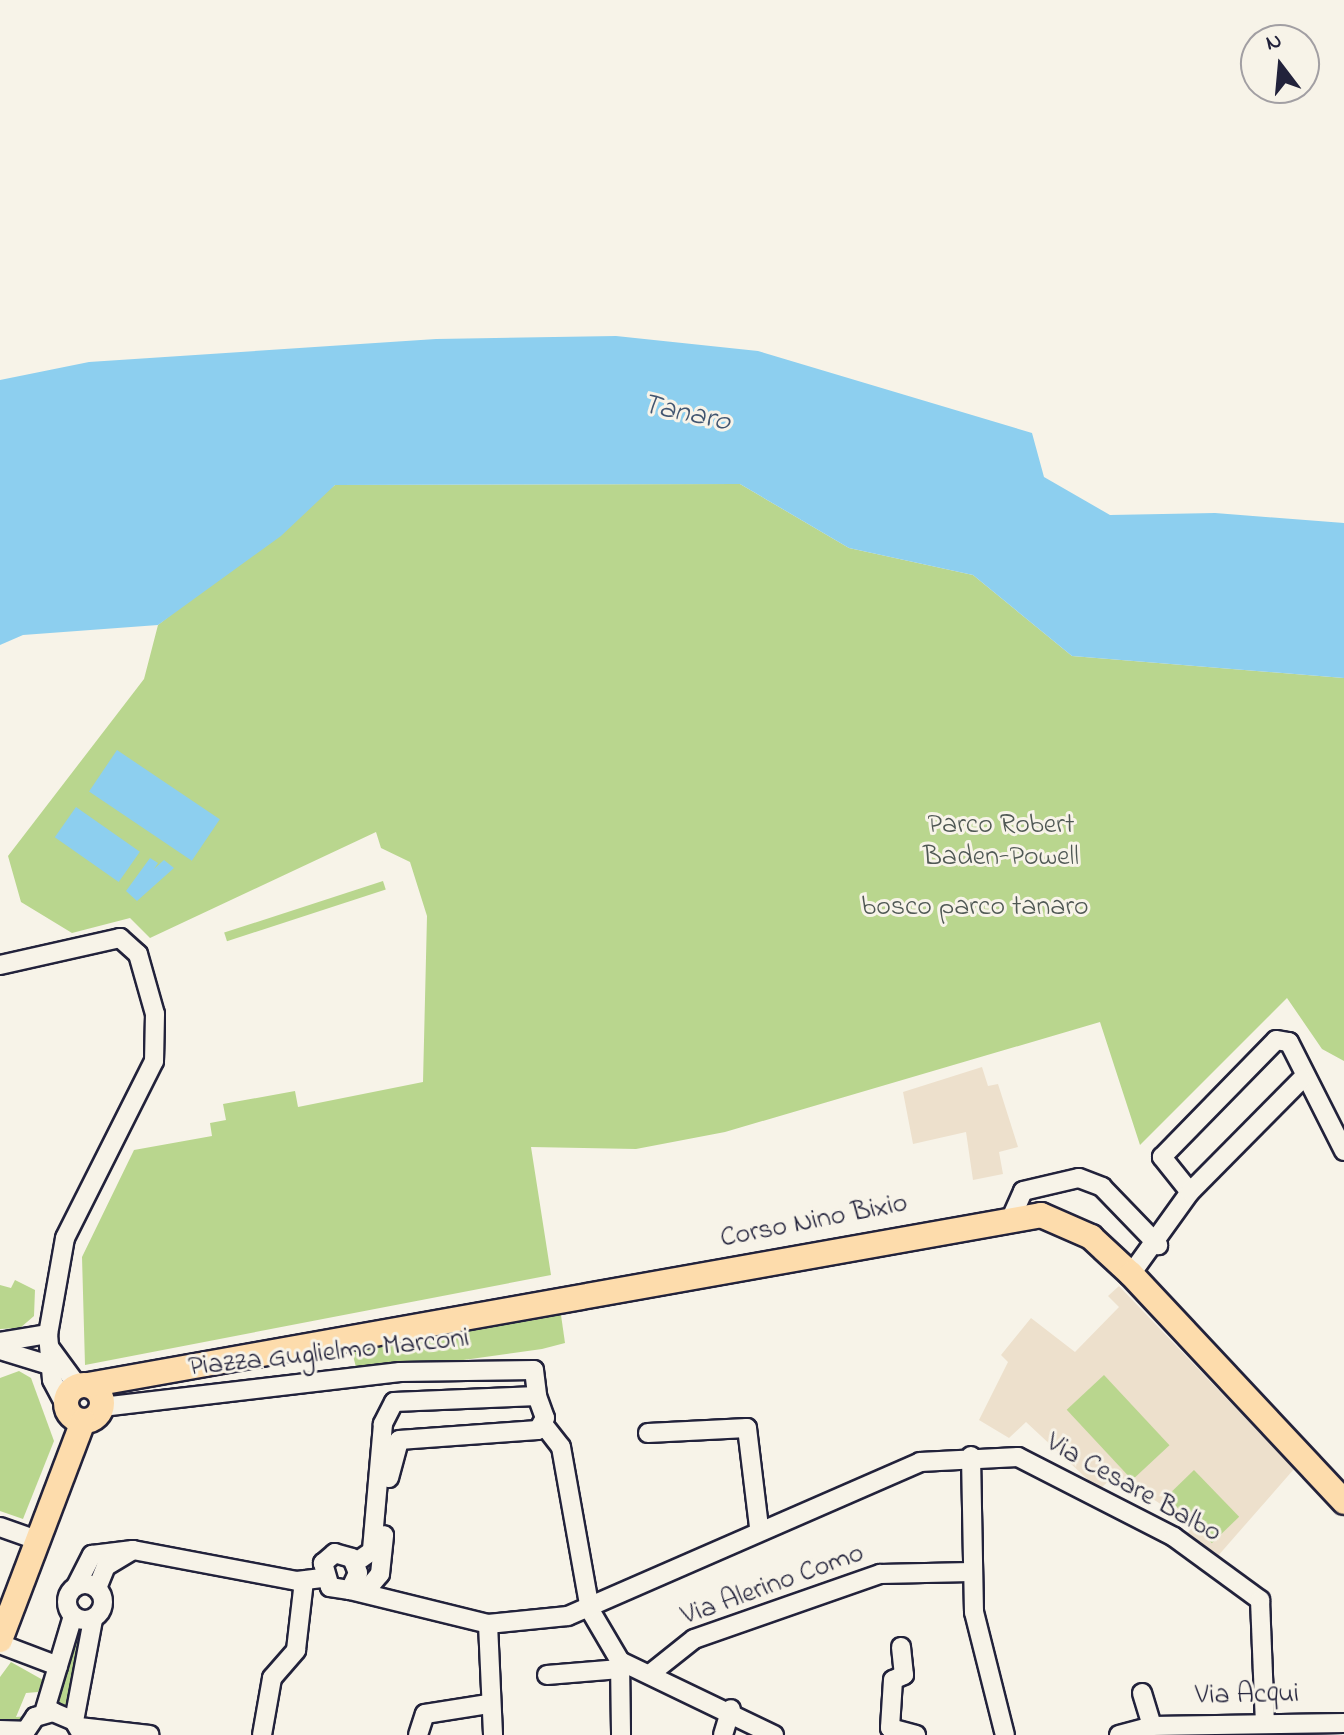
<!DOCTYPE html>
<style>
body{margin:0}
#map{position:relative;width:1344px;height:1735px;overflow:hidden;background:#f7f3e8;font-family:"Indie Flower",sans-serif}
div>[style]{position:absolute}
.built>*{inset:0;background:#ede0cc}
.green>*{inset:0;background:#b9d68e;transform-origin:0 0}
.water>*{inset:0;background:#8dcfef;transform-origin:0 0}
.roads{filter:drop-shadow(2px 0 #22223b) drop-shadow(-2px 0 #22223b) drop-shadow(0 2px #22223b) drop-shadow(0 -2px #22223b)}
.minor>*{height:18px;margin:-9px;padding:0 9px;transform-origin:9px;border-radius:9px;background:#f7f3e8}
.minor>.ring{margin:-9px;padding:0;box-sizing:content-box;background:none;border:18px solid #f7f3e8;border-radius:50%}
.major>*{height:24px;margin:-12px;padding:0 12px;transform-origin:12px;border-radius:12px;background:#fddcac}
.major>.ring{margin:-12px;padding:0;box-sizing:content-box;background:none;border:24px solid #fddcac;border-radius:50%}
span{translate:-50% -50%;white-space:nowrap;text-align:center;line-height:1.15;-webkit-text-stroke:6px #f7f3e8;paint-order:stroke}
.park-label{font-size:28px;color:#4f5854}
.street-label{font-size:28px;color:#22223b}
.water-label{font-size:30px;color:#425671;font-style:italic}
.north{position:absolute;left:1240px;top:24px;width:80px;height:80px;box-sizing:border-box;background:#f7f3e8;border:2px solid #a29fa3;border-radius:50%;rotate:344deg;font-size:22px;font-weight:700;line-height:32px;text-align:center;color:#22223b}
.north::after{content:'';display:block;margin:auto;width:28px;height:36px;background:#22223b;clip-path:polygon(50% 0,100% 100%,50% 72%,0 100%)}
</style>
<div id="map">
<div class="built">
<div style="clip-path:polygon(982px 1067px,988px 1086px,998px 1084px,1018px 1147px,999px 1152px,1003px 1174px,973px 1180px,966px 1132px,913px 1144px,903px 1092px)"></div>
<div style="clip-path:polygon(1119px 1286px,1294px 1469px,1217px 1557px,1187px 1534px,1193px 1526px,1116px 1474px,1099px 1490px,1026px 1422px,1009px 1438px,979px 1420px,1008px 1362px,1001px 1355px,1031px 1318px,1075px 1352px,1119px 1307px,1108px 1296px)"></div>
</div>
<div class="green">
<div style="clip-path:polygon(740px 484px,849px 548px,973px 575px,1072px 656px,1344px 678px,1344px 1061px,1322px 1049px,1287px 998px,1140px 1145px,1100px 1022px,725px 1132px,636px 1149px,531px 1147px,551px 1275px,85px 1365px,82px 1257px,134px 1150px,212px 1136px,210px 1123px,226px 1120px,223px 1104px,295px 1091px,298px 1107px,423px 1082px,427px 916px,410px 862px,381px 848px,376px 832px,150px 938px,130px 918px,72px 933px,21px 902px,8px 856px,144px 679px,158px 625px,335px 485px)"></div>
<div style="left:383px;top:881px;width:9px;height:167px;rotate:72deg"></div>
<div style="clip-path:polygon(15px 1280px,35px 1290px,34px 1316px,20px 1328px,0 1329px,0 1285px,11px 1288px)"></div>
<div style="clip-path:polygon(561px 1315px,565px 1343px,542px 1349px,399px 1369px,356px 1367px,352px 1352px)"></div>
<div style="clip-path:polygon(19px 1371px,31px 1378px,54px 1441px,23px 1519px,0 1511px,0 1378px)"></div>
<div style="left:1104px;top:1375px;width:96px;height:51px;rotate:47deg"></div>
<div style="left:1194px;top:1470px;width:65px;height:38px;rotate:46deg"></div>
<div style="clip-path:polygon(78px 1630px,82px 1630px,65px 1710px,57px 1708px)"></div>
<div style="clip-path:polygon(11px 1662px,43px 1680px,38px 1692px,26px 1693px,16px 1717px,28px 1716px,25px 1722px,14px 1726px,0 1720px,0 1677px)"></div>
</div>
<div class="water">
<div style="clip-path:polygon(616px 336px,758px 351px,1032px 433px,1044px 477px,1110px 515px,1215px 513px,1344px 523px,1344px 678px,1072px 656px,973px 575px,849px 548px,740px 484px,335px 485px,281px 536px,158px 625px,23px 635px,0 645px,0 380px,89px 362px,436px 339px)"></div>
<div style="left:117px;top:750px;width:124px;height:50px;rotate:34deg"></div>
<div style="left:76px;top:807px;width:78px;height:37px;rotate:35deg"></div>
<div style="clip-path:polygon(150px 858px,158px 863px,154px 869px,164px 860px,174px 868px,137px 901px,126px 891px)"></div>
</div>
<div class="roads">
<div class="minor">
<div style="left:0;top:965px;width:123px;rotate:-12.7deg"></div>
<div style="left:120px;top:938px;width:24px;rotate:42deg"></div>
<div style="left:138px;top:954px;width:62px;rotate:74.2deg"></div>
<div style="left:155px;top:1014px;width:47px;rotate:91.2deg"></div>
<div style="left:154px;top:1061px;width:198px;rotate:116.7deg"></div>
<div style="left:65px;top:1238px;width:97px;rotate:100deg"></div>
<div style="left:48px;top:1334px;width:46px;rotate:85deg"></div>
<div style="left:52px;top:1380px;width:27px;rotate:62deg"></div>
<div style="left:1190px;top:1192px;width:45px;rotate:-128.7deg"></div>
<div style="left:1162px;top:1157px;width:163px;rotate:-45.7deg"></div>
<div style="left:1276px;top:1040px;width:13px;rotate:9deg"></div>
<div style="left:1289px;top:1042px;width:122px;rotate:63.2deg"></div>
<div style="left:1012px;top:1216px;width:27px;rotate:-66deg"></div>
<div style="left:1023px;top:1191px;width:57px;rotate:-13.1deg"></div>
<div style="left:1079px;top:1178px;width:25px;rotate:21deg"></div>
<div style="left:1102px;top:1187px;width:81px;rotate:46deg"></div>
<div style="left:1131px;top:1274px;width:101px;rotate:-54.3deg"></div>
<div style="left:1190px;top:1192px;width:159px;rotate:-45.3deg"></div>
<div style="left:0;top:1342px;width:49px;rotate:-9.5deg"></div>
<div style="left:50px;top:1348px;width:46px;rotate:53.9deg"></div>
<div style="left:0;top:1350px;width:51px;rotate:17deg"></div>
<div style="left:102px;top:1407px;width:300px;rotate:-6.7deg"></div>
<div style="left:400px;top:1372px;width:134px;rotate:-0.9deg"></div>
<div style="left:534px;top:1370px;width:26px;rotate:83deg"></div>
<div style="left:537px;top:1396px;width:143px;rotate:177.6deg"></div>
<div style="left:394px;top:1402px;width:25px;rotate:117deg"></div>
<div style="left:383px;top:1424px;width:127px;rotate:95deg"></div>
<div style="left:372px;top:1551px;width:19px;rotate:145deg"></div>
<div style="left:543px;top:1424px;width:29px;rotate:52deg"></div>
<div style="left:561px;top:1447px;width:166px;rotate:79.9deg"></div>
<div style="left:590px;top:1610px;width:59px;rotate:59.5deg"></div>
<div style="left:620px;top:1661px;width:74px;rotate:89.2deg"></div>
<div style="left:648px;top:1433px;width:99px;rotate:-2.9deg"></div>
<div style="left:747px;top:1428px;width:100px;rotate:83.1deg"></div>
<div style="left:971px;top:1456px;width:156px;rotate:88.9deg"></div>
<div style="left:974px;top:1612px;width:127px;rotate:75.9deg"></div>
<div style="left:389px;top:1478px;width:39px;rotate:-75deg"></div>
<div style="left:399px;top:1440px;width:139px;rotate:-4.1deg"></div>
<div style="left:538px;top:1430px;width:14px;rotate:-60deg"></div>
<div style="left:545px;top:1418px;width:23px;rotate:-110deg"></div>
<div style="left:0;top:1527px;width:42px;rotate:19.3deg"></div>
<div style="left:133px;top:1550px;width:167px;rotate:10.7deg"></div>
<div style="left:297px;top:1581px;width:25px;rotate:-7deg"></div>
<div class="ring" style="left:67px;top:1584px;width:18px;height:18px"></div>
<div style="left:76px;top:1586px;width:35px;rotate:-63deg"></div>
<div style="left:92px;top:1555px;width:41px;rotate:-7deg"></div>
<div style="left:133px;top:1550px;width:31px;rotate:149deg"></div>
<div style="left:106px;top:1566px;width:24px;rotate:112deg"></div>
<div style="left:350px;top:1590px;width:142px;rotate:13.8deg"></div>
<div style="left:488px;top:1624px;width:80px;rotate:-5.7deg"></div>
<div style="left:568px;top:1616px;width:384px;rotate:-23.6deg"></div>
<div style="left:920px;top:1462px;width:98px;rotate:-2.9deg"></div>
<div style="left:1018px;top:1457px;width:175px;rotate:27.1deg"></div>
<div style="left:1174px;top:1537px;width:107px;rotate:36.2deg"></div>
<div style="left:1260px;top:1600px;width:122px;rotate:87.7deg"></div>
<div style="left:350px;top:1590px;width:19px;rotate:-65deg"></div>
<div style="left:358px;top:1573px;width:16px;rotate:-112deg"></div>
<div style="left:352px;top:1558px;width:18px;rotate:-164deg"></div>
<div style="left:335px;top:1553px;width:16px;rotate:140deg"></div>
<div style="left:323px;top:1563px;width:25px;rotate:74deg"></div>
<div style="left:330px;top:1587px;width:20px;rotate:9deg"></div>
<div style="left:350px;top:1590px;width:19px;rotate:-9deg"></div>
<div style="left:369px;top:1587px;width:17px;rotate:-50deg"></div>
<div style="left:380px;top:1574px;width:39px;rotate:-84deg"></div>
<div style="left:488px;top:1624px;width:111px;rotate:87.4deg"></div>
<div style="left:0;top:1644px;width:62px;rotate:20.8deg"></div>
<div style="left:901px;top:1647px;width:28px;rotate:84deg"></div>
<div style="left:904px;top:1675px;width:12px;rotate:156deg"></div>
<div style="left:893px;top:1680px;width:48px;rotate:93.6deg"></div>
<div style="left:890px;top:1728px;width:27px;rotate:15deg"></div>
<div style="left:620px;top:1661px;width:171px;rotate:25.7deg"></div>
<div style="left:650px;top:1674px;width:56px;rotate:-38.5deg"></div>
<div style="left:694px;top:1639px;width:197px;rotate:-19.3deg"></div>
<div style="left:880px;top:1574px;width:91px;rotate:-1.3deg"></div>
<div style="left:547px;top:1675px;width:73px;rotate:-4.7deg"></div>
<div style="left:1142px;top:1693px;width:34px;rotate:73deg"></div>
<div style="left:44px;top:1713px;width:101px;rotate:-73.4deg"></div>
<div style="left:74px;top:1721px;width:104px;rotate:-79.4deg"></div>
<div style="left:79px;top:1727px;width:71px;rotate:6.4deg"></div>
<div style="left:0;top:1730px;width:24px;rotate:2deg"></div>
<div style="left:23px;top:1735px;width:22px;rotate:-56deg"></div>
<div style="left:35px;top:1717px;width:19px;rotate:-16deg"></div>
<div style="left:53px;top:1712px;width:23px;rotate:23deg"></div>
<div style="left:74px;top:1721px;width:16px;rotate:60deg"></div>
<div style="left:262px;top:1735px;width:58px;rotate:-80deg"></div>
<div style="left:272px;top:1678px;width:37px;rotate:-49deg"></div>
<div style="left:296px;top:1650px;width:69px;rotate:-83.4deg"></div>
<div style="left:418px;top:1735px;width:22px;rotate:-72deg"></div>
<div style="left:425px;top:1714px;width:64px;rotate:-9deg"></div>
<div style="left:723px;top:1735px;width:27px;rotate:-73deg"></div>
<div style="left:1119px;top:1735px;width:34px;rotate:-15deg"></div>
<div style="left:1152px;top:1726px;width:192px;rotate:-0.9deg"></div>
</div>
<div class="major">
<div class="ring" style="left:66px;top:1385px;width:12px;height:12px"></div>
<div style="left:88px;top:1385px;width:968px;rotate:-10.11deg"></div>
<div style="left:1041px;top:1215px;width:55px;rotate:23.7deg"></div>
<div style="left:1091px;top:1237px;width:54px;rotate:42.8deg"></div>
<div style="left:1131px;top:1274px;width:312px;rotate:46.9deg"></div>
<div style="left:0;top:1640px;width:234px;rotate:-69.2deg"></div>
</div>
</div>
<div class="park-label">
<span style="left:1001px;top:842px">Parco Robert<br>Baden-Powell</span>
<span style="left:975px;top:908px">bosco parco tanaro</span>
</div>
<div class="street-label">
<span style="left:814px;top:1222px;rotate:-11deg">Corso Nino Bixio</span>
<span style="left:329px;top:1354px;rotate:-6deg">Piazza Guglielmo Marconi</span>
<span style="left:1133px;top:1489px;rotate:29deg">Via Cesare Balbo</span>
<span style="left:773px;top:1586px;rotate:-20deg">Via Alerino Como</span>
<span style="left:1247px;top:1696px;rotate:-1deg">Via Acqui</span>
</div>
<div class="water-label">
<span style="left:686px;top:414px;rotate:12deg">Tanaro</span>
</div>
<div class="north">N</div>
</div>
